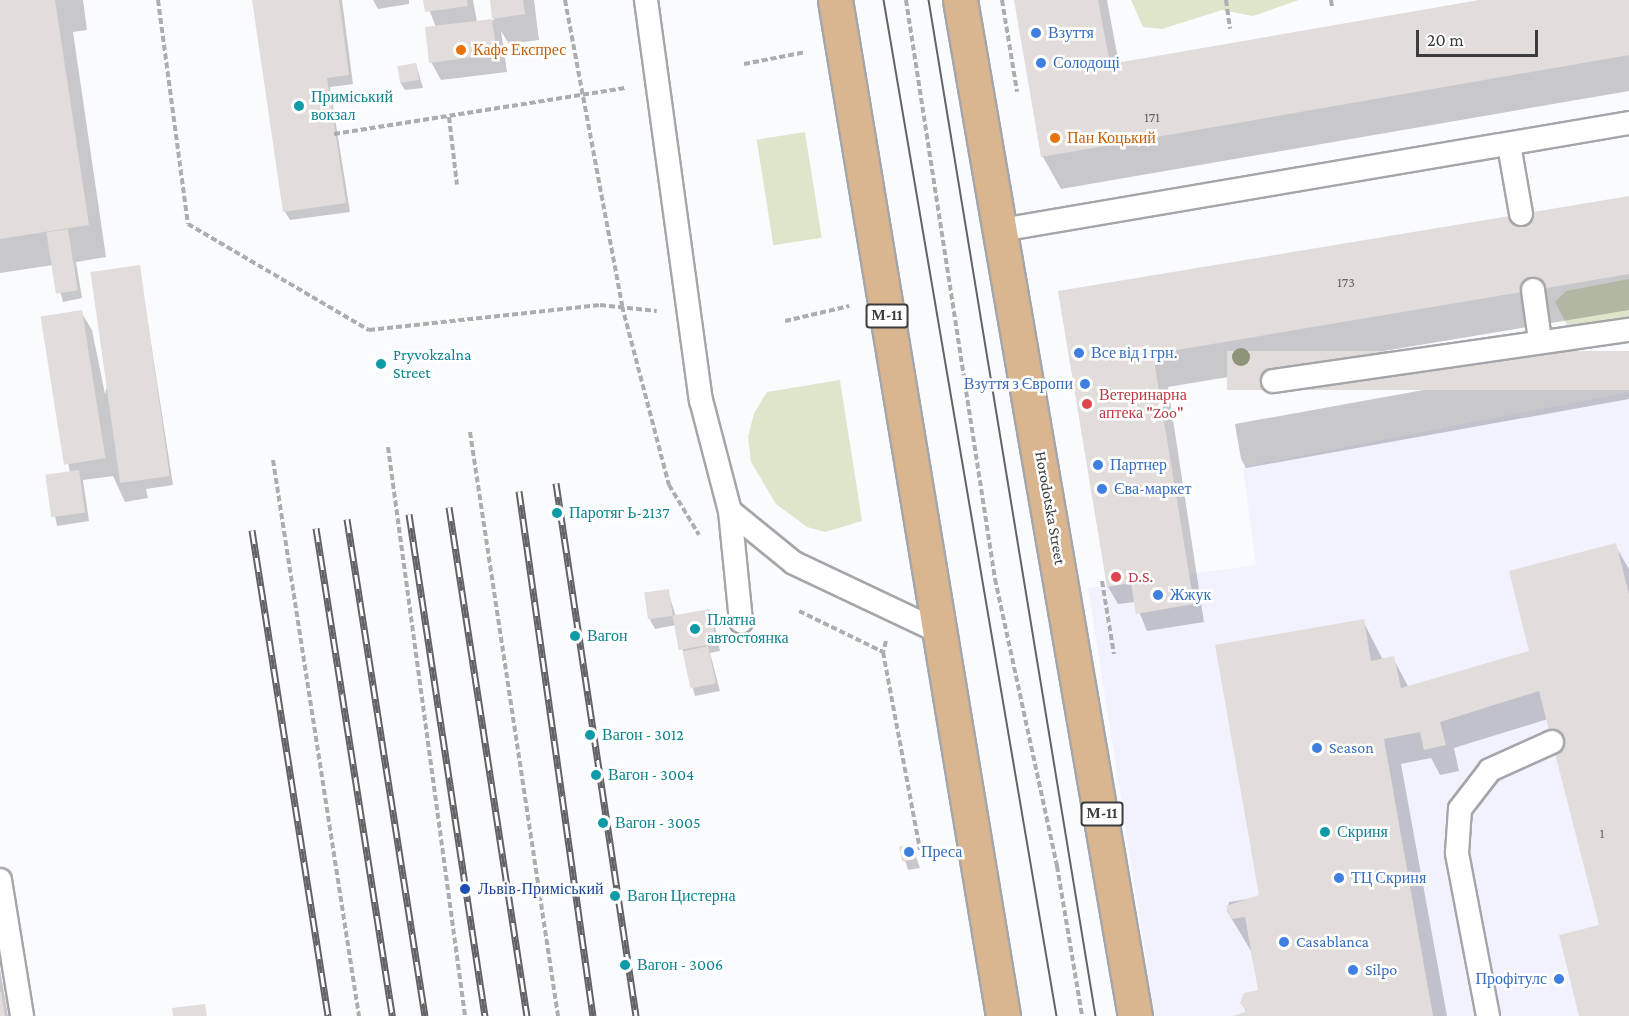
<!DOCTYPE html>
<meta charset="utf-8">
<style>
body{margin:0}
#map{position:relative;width:1629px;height:1016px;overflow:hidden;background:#fafbff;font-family:"Crimson Pro",serif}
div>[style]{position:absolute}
.built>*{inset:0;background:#f1f2fe}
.green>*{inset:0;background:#dee5cb;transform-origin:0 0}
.shadow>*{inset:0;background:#0003}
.building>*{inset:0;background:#e2dcdb;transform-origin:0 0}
.path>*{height:4px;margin-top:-2px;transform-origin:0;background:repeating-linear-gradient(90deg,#acadb0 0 6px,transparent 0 9px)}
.roads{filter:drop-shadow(2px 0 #a5a6aa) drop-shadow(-2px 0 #a5a6aa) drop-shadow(0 2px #a5a6aa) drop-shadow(0 -2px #a5a6aa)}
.lane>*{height:22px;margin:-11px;padding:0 11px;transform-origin:11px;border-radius:11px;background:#fff}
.primary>*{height:33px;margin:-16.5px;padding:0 16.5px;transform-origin:16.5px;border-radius:16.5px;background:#d9b590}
.tram>*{height:1.5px;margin:-0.75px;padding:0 0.75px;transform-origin:0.75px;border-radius:0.75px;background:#636365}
.rail>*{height:7px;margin-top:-3.5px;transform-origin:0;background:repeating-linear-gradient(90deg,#fff 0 14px,#636365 0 28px);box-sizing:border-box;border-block:2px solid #636365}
.trees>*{width:18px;height:18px;margin:-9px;border-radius:50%;background:#8e947a}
.dots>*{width:16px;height:16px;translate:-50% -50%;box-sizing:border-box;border:3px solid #fff;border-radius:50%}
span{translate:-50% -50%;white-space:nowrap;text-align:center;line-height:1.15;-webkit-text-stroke:5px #fff;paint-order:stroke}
.number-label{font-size:14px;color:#666465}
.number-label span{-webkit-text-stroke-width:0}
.shield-label span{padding:2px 4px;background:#fff;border:2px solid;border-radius:4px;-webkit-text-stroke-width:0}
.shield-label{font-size:15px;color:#3c3c3e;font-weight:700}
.shop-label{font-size:16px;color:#366cbe}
.left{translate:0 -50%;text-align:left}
.right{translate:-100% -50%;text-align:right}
.food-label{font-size:16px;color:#c56008}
.culture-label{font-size:16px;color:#0d838f}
.health-label{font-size:16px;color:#be3a42}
.street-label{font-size:16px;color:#3c3c3e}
.transit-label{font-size:16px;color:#164399}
.scale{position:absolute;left:1416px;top:30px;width:122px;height:27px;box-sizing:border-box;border:3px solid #3c3c3e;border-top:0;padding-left:8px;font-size:18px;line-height:21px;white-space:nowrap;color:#3c3c3e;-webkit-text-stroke:4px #fff;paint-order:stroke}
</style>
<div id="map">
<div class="built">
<div style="clip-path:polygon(1629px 392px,1629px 1016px,1155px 1016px,1088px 588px,1256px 565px,1243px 467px)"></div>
</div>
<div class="green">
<div style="clip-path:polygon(1131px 0,1299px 0,1253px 16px,1222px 10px,1162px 29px,1143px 27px)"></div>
<div style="left:805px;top:132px;width:107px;height:49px;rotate:81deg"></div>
<div style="clip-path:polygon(1629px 279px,1629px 323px,1607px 329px,1568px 327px,1555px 302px,1566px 291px)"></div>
<div style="clip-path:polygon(840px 380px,862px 521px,825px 532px,807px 527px,776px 504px,751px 462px,748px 437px,754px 413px,767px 392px)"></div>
</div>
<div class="shadow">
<div style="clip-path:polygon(0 0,83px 0,87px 30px,73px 32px,106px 257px,76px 262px,82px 298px,63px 302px,53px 265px,0 273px)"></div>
<div style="clip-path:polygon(254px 0,342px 0,353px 84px,330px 87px,350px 212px,290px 220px,285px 212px)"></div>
<div style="clip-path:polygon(373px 0,409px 0,409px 4px,378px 9px)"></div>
<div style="clip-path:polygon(425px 0,473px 0,477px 22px,494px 20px,491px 0,534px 0,539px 40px,509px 44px,501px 31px,507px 72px,441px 80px,431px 62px,436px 27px)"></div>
<div style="clip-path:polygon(1016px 0,1107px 0,1119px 64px,1487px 0,1629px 0,1629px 91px,1061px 189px,1043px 157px)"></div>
<div style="clip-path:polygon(416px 64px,423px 88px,405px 90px,400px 82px)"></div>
<div style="clip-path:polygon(1629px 198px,1629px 310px,1168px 387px,1204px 622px,1147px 631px,1135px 602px,1118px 604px,1108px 587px,1072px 368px)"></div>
<div style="clip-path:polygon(139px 266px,173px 485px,146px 489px,148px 498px,125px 502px,113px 476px,83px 480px,89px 521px,57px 526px,47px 476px,70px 473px,43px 318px,81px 312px,92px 330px,105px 394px)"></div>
<div style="clip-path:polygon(1629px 353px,1629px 399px,1246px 468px,1241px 459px,1235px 424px)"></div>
<div style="clip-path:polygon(1615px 545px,1629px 569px,1629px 1016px,1581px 1016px,1601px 926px,1548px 719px,1454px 748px,1459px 771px,1440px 775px,1431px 758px,1401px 764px,1447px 1016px,1244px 1016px,1248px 1015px,1242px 1003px,1259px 991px,1251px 951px,1227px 911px,1229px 902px,1261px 897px,1363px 621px,1383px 660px,1393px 658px,1409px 688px,1531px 652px)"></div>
<div style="clip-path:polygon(668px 591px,676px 617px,709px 611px,714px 620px,720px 651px,710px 653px,720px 691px,695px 696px,676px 625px,655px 629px,650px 620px)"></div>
<div style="clip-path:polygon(912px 845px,920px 868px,908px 870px,901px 847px)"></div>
<div style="clip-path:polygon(0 969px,8px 1016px,0 1016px)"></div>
</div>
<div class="building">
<div style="clip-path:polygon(0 0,55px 0,89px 225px,0 239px)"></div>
<div style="clip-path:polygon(252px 0,339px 0,349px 75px,327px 78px,346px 203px,283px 212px)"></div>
<div style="clip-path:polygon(423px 0,467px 0,468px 6px,425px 12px)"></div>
<div style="clip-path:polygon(490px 0,523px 0,525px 14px,492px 19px,497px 54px,429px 63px,425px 27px,492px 19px)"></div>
<div style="clip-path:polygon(1014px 0,1098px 0,1110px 64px,1479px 0,1629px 0,1629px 55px,1041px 157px)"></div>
<div style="left:416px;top:63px;width:17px;height:19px;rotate:80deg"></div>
<div style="clip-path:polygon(1629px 196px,1629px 274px,1153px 354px,1194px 604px,1136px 614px,1131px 583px,1107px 587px,1058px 291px)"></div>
<div style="left:68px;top:229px;width:62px;height:22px;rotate:81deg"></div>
<div style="left:140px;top:265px;width:213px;height:50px;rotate:82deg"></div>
<div style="left:82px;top:310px;width:150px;height:42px;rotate:81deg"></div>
<div style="left:1629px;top:351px;width:39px;height:402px;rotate:90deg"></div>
<div style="left:79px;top:470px;width:43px;height:34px;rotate:82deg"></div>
<div style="clip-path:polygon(1616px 543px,1629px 594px,1629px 1016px,1579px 1016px,1559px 935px,1599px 925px,1539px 691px,1440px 722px,1446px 745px,1424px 750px,1420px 732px,1384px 739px,1433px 1016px,1233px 1016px,1247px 1011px,1240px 1003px,1244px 993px,1258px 990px,1245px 917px,1231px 919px,1226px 906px,1259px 895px,1215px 645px,1364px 619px,1371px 661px,1394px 656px,1401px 688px,1529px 651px,1509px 571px)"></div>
<div style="left:669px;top:589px;width:27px;height:25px;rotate:82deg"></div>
<div style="left:710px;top:609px;width:35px;height:38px;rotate:80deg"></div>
<div style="left:708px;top:646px;width:38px;height:26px;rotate:78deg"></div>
<div style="left:913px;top:844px;width:15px;height:14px;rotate:79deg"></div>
<div style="clip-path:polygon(0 992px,1px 992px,5px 1016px,0 1016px)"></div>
<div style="clip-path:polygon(205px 1004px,207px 1016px,173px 1016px,172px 1008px)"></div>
</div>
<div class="path">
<div style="left:158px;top:0;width:226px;rotate:82.4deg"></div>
<div style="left:188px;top:224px;width:210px;rotate:30.4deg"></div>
<div style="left:369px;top:330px;width:232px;rotate:-6.2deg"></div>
<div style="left:600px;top:305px;width:57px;rotate:6deg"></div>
<div style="left:565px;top:0;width:311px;rotate:79.4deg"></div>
<div style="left:622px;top:306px;width:185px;rotate:75.3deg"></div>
<div style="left:669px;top:485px;width:58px;rotate:59deg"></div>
<div style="left:906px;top:0;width:586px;rotate:81.26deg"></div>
<div style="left:995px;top:579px;width:294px;rotate:77.8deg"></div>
<div style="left:1057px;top:866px;width:152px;rotate:80.5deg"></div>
<div style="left:1002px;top:0;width:93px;rotate:80.7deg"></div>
<div style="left:1226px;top:0;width:29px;rotate:82deg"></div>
<div style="left:1331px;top:0;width:7px;rotate:82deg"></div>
<div style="left:744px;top:64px;width:63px;rotate:-11deg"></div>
<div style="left:449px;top:117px;width:68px;rotate:83.3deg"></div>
<div style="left:334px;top:134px;width:296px;rotate:-9deg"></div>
<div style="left:785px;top:321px;width:66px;rotate:-13.2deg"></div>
<div style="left:470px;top:432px;width:591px;rotate:81.43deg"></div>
<div style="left:388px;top:447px;width:574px;rotate:82.29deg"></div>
<div style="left:273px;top:460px;width:563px;rotate:81.21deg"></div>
<div style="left:1102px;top:581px;width:74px;rotate:80.7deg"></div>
<div style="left:799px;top:611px;width:93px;rotate:26deg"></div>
<div style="left:886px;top:641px;width:11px;rotate:105deg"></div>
<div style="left:883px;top:652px;width:201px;rotate:79.4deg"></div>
</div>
<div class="roads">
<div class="lane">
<div style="left:646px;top:0;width:404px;rotate:82.2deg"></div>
<div style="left:701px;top:400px;width:115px;rotate:75.4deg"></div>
<div style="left:730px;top:511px;width:111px;rotate:84.3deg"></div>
<div style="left:1509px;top:145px;width:70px;rotate:80.1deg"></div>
<div style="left:1001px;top:230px;width:637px;rotate:-9.67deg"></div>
<div style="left:1533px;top:290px;width:50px;rotate:82deg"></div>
<div style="left:1273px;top:381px;width:360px;rotate:-8.2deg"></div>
<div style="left:730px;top:511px;width:82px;rotate:39.1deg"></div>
<div style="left:794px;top:563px;width:161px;rotate:25.3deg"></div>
<div style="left:0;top:880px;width:138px;rotate:80.8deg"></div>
<div style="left:1488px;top:1016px;width:166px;rotate:-100.8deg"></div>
<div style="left:1457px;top:853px;width:44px;rotate:-86.1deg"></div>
<div style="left:1460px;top:809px;width:49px;rotate:-52.4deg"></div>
<div style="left:1490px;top:770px;width:68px;rotate:-24.3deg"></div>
</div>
<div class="primary">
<div style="left:835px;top:0;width:1030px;rotate:80.61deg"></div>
<div style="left:960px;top:0;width:1031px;rotate:80.23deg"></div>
</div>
</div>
<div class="tram">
<div style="left:884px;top:0;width:1031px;rotate:80.34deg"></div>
<div style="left:929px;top:0;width:1030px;rotate:80.67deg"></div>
</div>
<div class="rail">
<div style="left:556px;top:483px;width:539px;rotate:81.46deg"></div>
<div style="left:519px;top:491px;width:530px;rotate:81.98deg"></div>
<div style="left:449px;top:507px;width:515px;rotate:81.29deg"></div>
<div style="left:409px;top:514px;width:508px;rotate:81.39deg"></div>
<div style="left:347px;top:519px;width:503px;rotate:81.08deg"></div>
<div style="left:316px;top:528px;width:494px;rotate:81.1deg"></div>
<div style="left:252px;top:530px;width:492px;rotate:81.1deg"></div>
</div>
<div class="trees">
<div style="left:1241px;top:357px"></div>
</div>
<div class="dots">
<div style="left:1036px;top:33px;background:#3f7fe0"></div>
<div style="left:461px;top:50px;background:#e8710a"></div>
<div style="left:1041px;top:63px;background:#3f7fe0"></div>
<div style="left:299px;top:106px;background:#0f9aa8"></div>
<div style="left:1055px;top:138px;background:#e8710a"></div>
<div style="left:1079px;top:353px;background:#3f7fe0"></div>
<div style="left:381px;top:364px;background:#0f9aa8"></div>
<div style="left:1085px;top:384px;background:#3f7fe0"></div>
<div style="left:1087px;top:404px;background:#e0444e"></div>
<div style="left:1098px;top:465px;background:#3f7fe0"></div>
<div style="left:1102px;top:489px;background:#3f7fe0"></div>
<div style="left:557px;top:513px;background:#0f9aa8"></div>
<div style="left:1116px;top:577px;background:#e0444e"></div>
<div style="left:1158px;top:595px;background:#3f7fe0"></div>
<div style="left:695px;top:629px;background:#0f9aa8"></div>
<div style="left:575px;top:636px;background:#0f9aa8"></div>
<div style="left:590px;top:735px;background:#0f9aa8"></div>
<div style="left:1317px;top:748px;background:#3f7fe0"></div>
<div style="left:596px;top:775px;background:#0f9aa8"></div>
<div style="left:603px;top:823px;background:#0f9aa8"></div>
<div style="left:1325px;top:832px;background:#0f9aa8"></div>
<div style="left:909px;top:852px;background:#3f7fe0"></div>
<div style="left:1339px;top:878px;background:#3f7fe0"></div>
<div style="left:465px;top:889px;background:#1a4fb4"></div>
<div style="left:615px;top:896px;background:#0f9aa8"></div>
<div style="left:1284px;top:942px;background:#3f7fe0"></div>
<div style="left:625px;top:965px;background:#0f9aa8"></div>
<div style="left:1353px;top:970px;background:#3f7fe0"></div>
<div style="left:1559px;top:979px;background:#3f7fe0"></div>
</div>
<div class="number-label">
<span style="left:1152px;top:117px">171</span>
<span style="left:1346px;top:282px">173</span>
<span style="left:1602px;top:833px">1</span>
</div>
<div class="shield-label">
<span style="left:887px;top:316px">М-11</span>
<span style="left:1102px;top:814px">М-11</span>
</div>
<div class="shop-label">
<span class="left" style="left:1048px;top:33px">Взуття</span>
<span class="left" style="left:1053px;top:63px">Солодощі</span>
<span class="left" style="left:1091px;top:353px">Все від 1 грн.</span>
<span class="right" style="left:1073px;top:384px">Взуття з Європи</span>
<span class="left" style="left:1110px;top:465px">Партнер</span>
<span class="left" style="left:1114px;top:489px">Єва-маркет</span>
<span class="left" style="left:1170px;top:595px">Жжук</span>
<span class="left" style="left:1329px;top:748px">Season</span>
<span class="left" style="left:921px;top:852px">Преса</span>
<span class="left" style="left:1351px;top:878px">ТЦ Скриня</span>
<span class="left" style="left:1296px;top:942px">Casablanca</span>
<span class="left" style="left:1365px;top:970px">Silpo</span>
<span class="right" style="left:1547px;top:979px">Профітулс</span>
</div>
<div class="food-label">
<span class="left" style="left:473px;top:50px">Кафе Експрес</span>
<span class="left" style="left:1067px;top:138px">Пан Коцький</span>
</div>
<div class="culture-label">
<span class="left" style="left:311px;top:106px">Приміський<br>вокзал</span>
<span class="left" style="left:393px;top:364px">Pryvokzalna<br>Street</span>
<span class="left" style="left:569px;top:513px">Паротяг Ь-2137</span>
<span class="left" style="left:707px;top:629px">Платна<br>автостоянка</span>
<span class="left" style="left:587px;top:636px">Вагон</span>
<span class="left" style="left:602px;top:735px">Вагон - 3012</span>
<span class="left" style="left:608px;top:775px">Вагон - 3004</span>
<span class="left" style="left:615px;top:823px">Вагон - 3005</span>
<span class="left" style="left:1337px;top:832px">Скриня</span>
<span class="left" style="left:627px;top:896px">Вагон Цистерна</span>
<span class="left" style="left:637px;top:965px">Вагон - 3006</span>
</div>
<div class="health-label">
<span class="left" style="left:1099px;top:404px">Ветеринарна<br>аптека "Zoo"</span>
<span class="left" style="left:1128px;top:577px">D.S.</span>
</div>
<div class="street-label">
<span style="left:1050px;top:508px;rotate:80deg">Horodotska Street</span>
</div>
<div class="transit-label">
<span class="left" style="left:478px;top:889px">Львів-Приміський</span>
</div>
<div class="scale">20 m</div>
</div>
